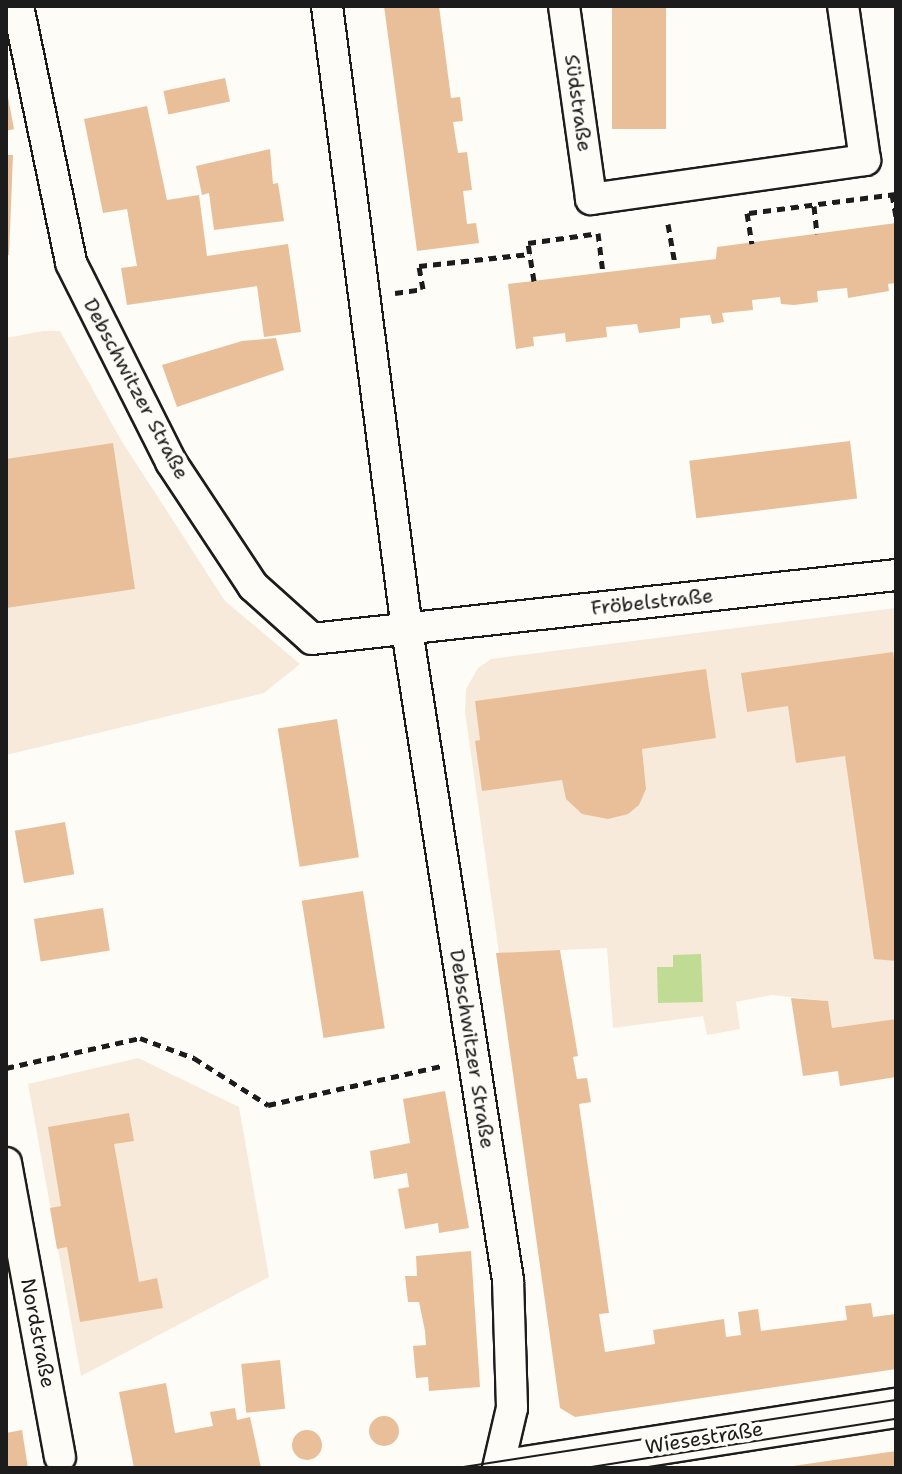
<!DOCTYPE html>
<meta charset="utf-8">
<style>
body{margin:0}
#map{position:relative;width:902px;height:1474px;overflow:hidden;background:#fdfcf7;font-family:"Shantell Sans",sans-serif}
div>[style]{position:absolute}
.built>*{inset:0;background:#f7eadb}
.green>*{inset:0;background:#c0dc94}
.building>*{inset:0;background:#e9bf99;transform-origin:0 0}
.round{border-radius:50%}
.path>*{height:5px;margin-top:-2.5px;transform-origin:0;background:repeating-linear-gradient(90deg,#1c1c1c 0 8px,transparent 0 14px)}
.roads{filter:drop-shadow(2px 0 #1c1c1c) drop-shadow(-2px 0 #1c1c1c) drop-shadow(0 2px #1c1c1c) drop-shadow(0 -2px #1c1c1c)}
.minor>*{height:30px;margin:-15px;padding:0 15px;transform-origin:15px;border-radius:15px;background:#fdfcf7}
.tertiary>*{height:38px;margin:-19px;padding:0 19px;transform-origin:19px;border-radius:19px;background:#fdfcf7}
.tram>*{height:2px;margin:-1px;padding:0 1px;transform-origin:1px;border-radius:1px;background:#1c1c1c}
span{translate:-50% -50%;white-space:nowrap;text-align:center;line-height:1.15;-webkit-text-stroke:8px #fdfcf7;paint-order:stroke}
.street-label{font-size:20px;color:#1c1c1c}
.frame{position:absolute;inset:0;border:8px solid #1c1c1c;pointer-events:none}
</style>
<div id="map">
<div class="built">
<div style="clip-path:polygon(43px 331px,60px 331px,121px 440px,225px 601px,300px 664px,264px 693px,6px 755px,6px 338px)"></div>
<div style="clip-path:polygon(896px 608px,896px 1019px,832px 1028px,828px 1001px,772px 995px,736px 1002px,740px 1029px,707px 1035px,703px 1016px,613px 1028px,607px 948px,499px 953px,465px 712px,466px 689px,478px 668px,491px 659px)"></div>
<div style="clip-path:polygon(138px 1058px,239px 1107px,269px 1277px,81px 1376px,28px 1084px)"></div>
</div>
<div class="green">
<div style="clip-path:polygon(701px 954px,703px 1002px,658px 1003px,657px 967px,673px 967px,673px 955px)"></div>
</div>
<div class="building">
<div style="clip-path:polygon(384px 6px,439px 6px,451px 98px,460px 97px,463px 121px,453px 122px,458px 153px,467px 152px,472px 190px,463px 191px,467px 224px,476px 223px,479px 243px,417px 251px)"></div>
<div style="left:612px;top:6px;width:54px;height:123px"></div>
<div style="left:225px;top:78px;width:24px;height:63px;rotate:78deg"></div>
<div style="clip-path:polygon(6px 87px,14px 129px,6px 131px)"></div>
<div style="clip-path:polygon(147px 106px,167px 200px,199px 195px,207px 256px,288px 244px,301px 332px,264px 337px,257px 286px,127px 305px,121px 268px,137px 266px,127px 209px,103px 213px,84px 119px)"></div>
<div style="clip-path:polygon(270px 149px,273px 184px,278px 183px,284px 221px,214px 230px,209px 193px,202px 195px,196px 166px)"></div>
<div style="clip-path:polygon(6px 155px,13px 155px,9px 255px,6px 255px)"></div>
<div style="clip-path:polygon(896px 223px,896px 283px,888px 284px,889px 291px,848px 298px,847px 288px,817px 291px,818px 302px,794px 305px,781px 304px,780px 297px,752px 300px,753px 310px,722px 313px,724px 322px,712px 324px,710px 315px,680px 318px,680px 328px,639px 333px,637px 324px,606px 327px,607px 337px,566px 342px,565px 333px,533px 337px,534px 346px,516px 349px,508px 284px,716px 259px,717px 247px)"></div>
<div style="clip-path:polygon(276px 338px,284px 370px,177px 407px,162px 365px,242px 341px)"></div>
<div style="left:850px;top:441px;width:58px;height:162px;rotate:83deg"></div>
<div style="clip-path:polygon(113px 443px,135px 589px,6px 608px,6px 459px)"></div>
<div style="clip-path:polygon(893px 652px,896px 672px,896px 961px,874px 959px,845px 756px,796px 763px,788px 706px,747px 712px,741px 673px)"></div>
<div style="clip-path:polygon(706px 669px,716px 738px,642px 749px,646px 789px,639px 805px,628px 814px,608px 819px,582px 814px,566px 799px,562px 780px,482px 791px,475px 741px,480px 740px,475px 701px)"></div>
<div style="left:337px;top:719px;width:140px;height:60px;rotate:81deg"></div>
<div style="left:65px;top:822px;width:53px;height:51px;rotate:80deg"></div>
<div style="left:363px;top:891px;width:139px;height:62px;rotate:81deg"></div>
<div style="left:103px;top:908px;width:43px;height:70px;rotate:81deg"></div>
<div style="clip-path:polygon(560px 950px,578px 1056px,573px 1057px,577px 1079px,587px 1078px,591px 1102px,579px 1104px,609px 1313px,599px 1314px,605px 1352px,655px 1344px,653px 1330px,724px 1319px,726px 1337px,741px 1335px,738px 1312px,758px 1309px,761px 1331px,847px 1320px,845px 1306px,871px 1303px,873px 1317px,896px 1314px,896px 1369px,575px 1417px,560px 1408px,496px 953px)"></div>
<div style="clip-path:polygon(791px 998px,828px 1001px,832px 1028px,896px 1019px,896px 1077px,840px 1086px,838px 1071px,803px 1076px)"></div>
<div style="clip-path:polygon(445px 1091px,469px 1228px,439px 1233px,438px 1223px,405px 1229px,398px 1189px,409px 1187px,407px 1173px,374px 1179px,370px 1151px,410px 1143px,403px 1099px)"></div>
<div style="clip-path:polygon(129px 1113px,134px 1141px,114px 1144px,139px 1282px,157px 1278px,163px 1308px,80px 1322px,67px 1247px,57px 1249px,50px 1208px,61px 1206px,48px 1127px)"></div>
<div style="clip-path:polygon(471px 1251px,480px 1387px,429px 1391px,428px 1377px,416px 1378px,413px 1346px,426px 1345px,425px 1331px,419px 1302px,408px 1302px,405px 1276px,417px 1276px,416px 1256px)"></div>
<div style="left:280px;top:1360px;width:49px;height:39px;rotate:84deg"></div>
<div style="clip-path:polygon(166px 1383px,175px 1433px,213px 1426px,210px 1412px,235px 1408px,237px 1420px,250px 1417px,261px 1468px,134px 1468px,119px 1392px)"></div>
<div class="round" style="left:369px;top:1416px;width:30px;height:30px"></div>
<div class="round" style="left:292px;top:1430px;width:30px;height:30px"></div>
<div style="clip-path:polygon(22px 1430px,28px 1468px,6px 1468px,6px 1433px)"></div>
<div style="clip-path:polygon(896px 1451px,896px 1468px,793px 1468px,793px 1466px)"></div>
</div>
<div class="path">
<div style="left:892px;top:194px;width:23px;rotate:80deg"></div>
<div style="left:814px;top:206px;width:28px;rotate:84deg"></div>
<div style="left:747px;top:213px;width:31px;rotate:81deg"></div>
<div style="left:749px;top:213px;width:148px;rotate:-7.4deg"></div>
<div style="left:668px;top:224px;width:41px;rotate:80.1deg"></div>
<div style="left:598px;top:233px;width:40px;rotate:82.9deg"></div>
<div style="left:534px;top:281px;width:38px;rotate:-99deg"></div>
<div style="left:528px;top:243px;width:65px;rotate:-8deg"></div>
<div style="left:395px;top:293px;width:28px;rotate:-8deg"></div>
<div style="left:423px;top:289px;width:23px;rotate:-100deg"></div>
<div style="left:419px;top:266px;width:112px;rotate:-6.2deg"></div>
<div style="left:6px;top:1068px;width:137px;rotate:-12.6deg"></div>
<div style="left:140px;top:1038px;width:58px;rotate:20.3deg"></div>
<div style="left:194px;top:1058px;width:88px;rotate:32.4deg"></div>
<div style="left:268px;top:1105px;width:177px;rotate:-12.7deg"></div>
</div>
<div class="roads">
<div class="minor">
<div style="left:18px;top:6px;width:262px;rotate:78.3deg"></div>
<div style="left:71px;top:263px;width:223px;rotate:63.3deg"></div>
<div style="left:171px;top:462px;width:149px;rotate:56.5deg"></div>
<div style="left:253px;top:586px;width:79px;rotate:41.9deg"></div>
<div style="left:312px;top:639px;width:587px;rotate:-6.25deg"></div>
<div style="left:327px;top:6px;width:629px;rotate:82.69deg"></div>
<div style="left:407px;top:630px;width:658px;rotate:81.17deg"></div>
<div style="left:508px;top:1280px;width:128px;rotate:88.2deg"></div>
<div style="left:512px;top:1408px;width:62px;rotate:103.1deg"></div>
<div style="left:564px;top:6px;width:195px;rotate:82deg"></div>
<div style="left:591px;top:199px;width:277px;rotate:-8.1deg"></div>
<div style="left:865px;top:160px;width:156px;rotate:-98.1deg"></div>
<div style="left:6px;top:1163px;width:299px;rotate:79.6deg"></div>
</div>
<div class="tertiary">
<div style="left:512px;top:1468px;width:389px;rotate:-8.9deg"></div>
</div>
</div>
<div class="tram">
<div style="left:457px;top:1468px;width:444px;rotate:-8.8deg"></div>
<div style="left:585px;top:1468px;width:315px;rotate:-9deg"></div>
</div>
<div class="street-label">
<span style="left:578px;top:103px;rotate:82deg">Südstraße</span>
<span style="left:136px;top:389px;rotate:62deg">Debschwitzer Straße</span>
<span style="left:652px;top:602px;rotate:-6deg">Fröbelstraße</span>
<span style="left:472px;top:1049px;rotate:81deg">Debschwitzer Straße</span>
<span style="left:38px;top:1333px;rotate:79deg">Nordstraße</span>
<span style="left:704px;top:1438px;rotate:-9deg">Wiesestraße</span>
</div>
<div class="frame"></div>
</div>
